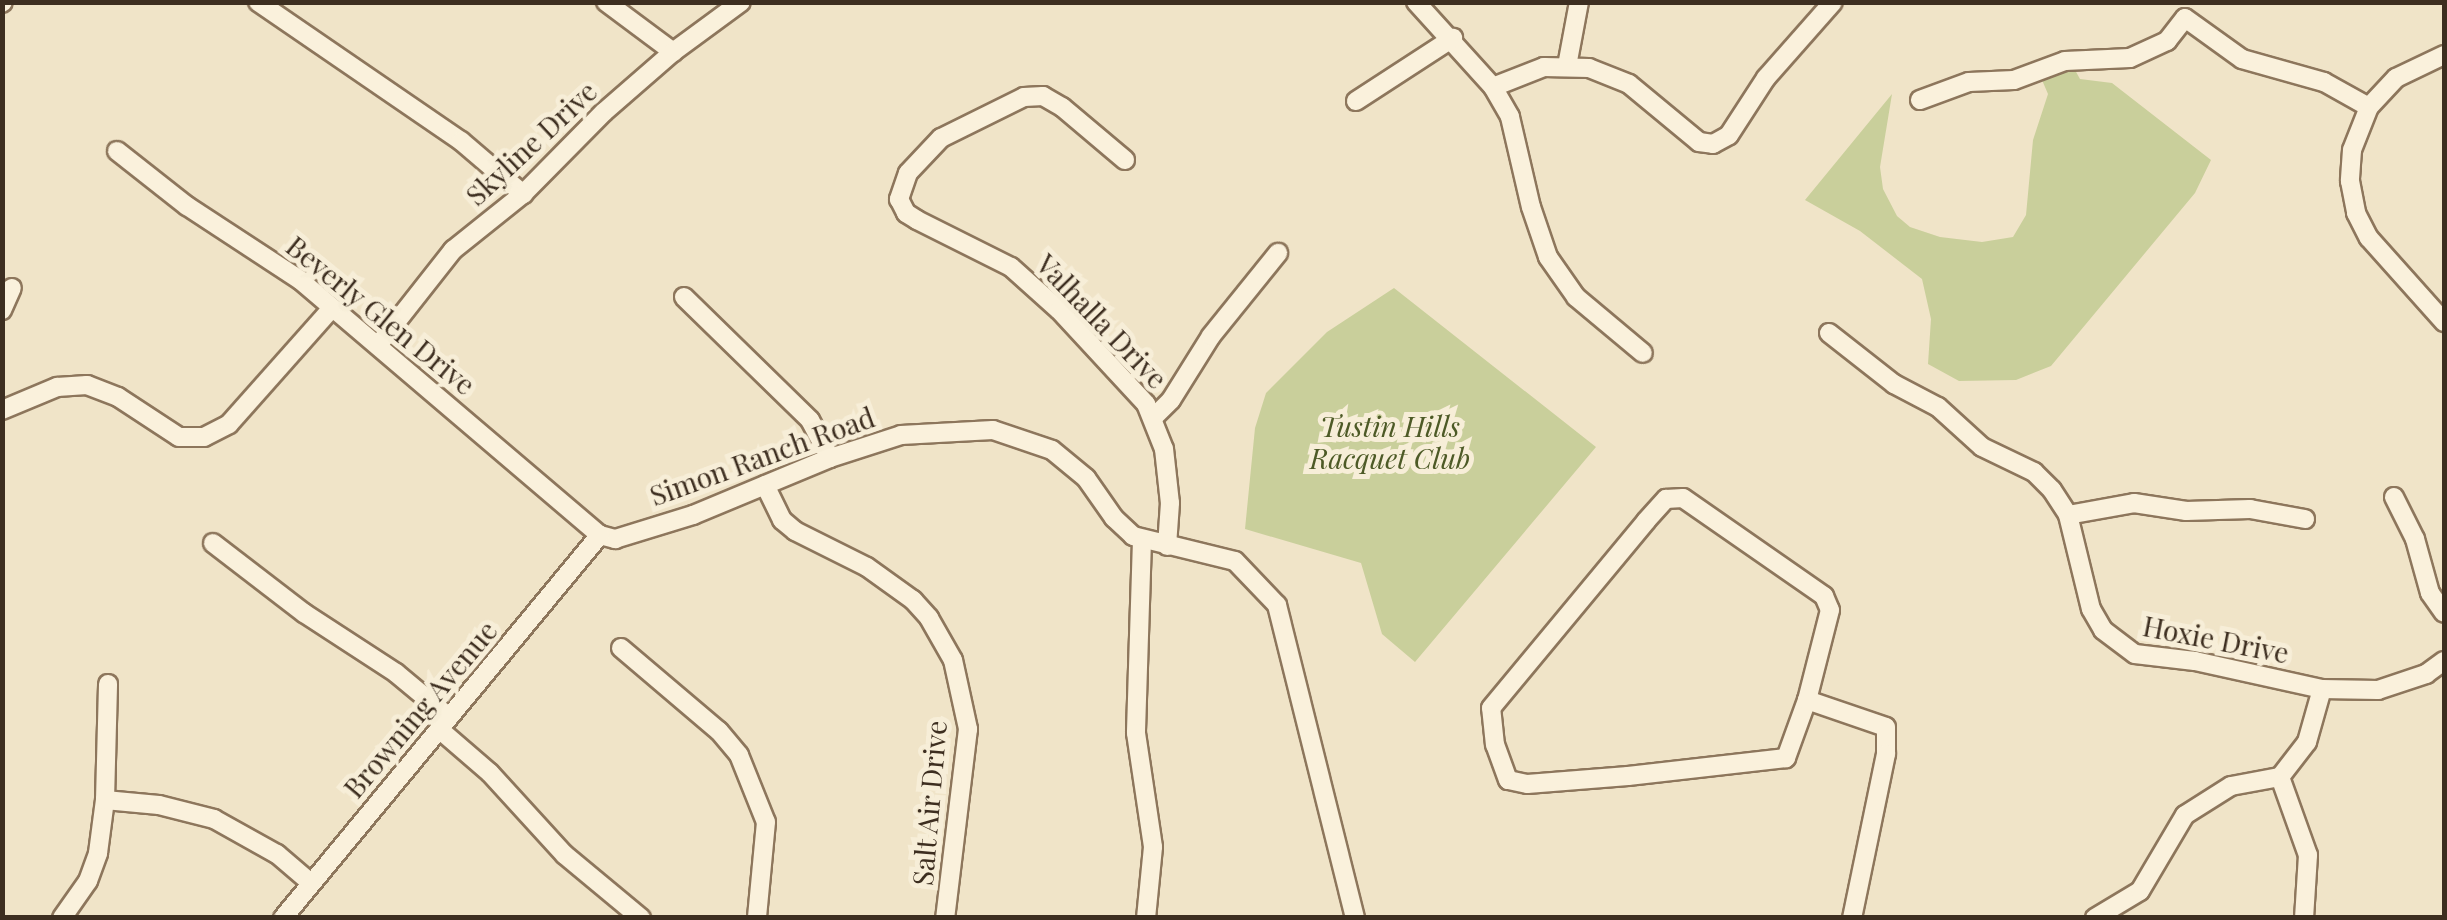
<!DOCTYPE html>
<style>
body{margin:0}
#map{position:relative;width:2447px;height:920px;overflow:hidden;background:#f0e4c8;font-family:"Playfair Display",serif}
div>[style]{position:absolute}
.green>*{inset:0;background:#c9cf9b}
.roads{filter:drop-shadow(2px 0 #8d765c) drop-shadow(-2px 0 #8d765c) drop-shadow(0 2px #8d765c) drop-shadow(0 -2px #8d765c)}
.minor>*{height:18px;margin:-9px;padding:0 9px;transform-origin:9px;border-radius:9px;background:#faf1dc}
span{translate:-50% -50%;white-space:nowrap;text-align:center;line-height:1.15;-webkit-text-stroke:10px #f7eed8;paint-order:stroke}
.street-label{font-size:28px;color:#3d2e20}
.park-label{font-size:28px;color:#4d5a26;font-style:italic}
.frame{position:absolute;inset:0;border:5px solid #3d2e20;pointer-events:none}
</style>
<div id="map">
<div class="green">
<div style="clip-path:polygon(2067px 70px,2075px 70px,2080px 79px,2112px 83px,2211px 160px,2195px 193px,2051px 366px,2016px 380px,1959px 381px,1928px 364px,1931px 319px,1922px 279px,1860px 231px,1805px 200px,1892px 94px,1880px 167px,1883px 189px,1897px 216px,1910px 227px,1940px 237px,1982px 242px,2013px 237px,2026px 215px,2033px 140px,2048px 94px,2042px 80px)"></div>
<div style="clip-path:polygon(1394px 288px,1596px 447px,1415px 662px,1382px 634px,1361px 563px,1245px 529px,1255px 428px,1266px 393px,1327px 332px)"></div>
</div>
<div class="roads">
<div class="minor">
<div style="left:258px;top:2px;width:246px;rotate:34.4deg"></div>
<div style="left:461px;top:141px;width:82px;rotate:40.5deg"></div>
<div style="left:606px;top:2px;width:84px;rotate:36.7deg"></div>
<div style="left:1416px;top:2px;width:115px;rotate:47.8deg"></div>
<div style="left:1493px;top:87px;width:34px;rotate:60deg"></div>
<div style="left:1510px;top:117px;width:92px;rotate:76.9deg"></div>
<div style="left:1531px;top:207px;width:53px;rotate:71.2deg"></div>
<div style="left:1548px;top:257px;width:49px;rotate:55deg"></div>
<div style="left:1576px;top:297px;width:87px;rotate:39.9deg"></div>
<div style="left:2px;top:3px;width:1px;rotate:-45deg"></div>
<div style="left:2444px;top:55px;width:53px;rotate:154.4deg"></div>
<div style="left:2396px;top:78px;width:40px;rotate:133deg"></div>
<div style="left:2369px;top:107px;width:46px;rotate:111.6deg"></div>
<div style="left:2352px;top:150px;width:31px;rotate:94deg"></div>
<div style="left:2350px;top:181px;width:33px;rotate:79deg"></div>
<div style="left:2356px;top:213px;width:28px;rotate:63deg"></div>
<div style="left:2369px;top:238px;width:113px;rotate:48.2deg"></div>
<div style="left:1567px;top:66px;width:65px;rotate:-79.4deg"></div>
<div style="left:1493px;top:87px;width:55px;rotate:-21.4deg"></div>
<div style="left:1544px;top:67px;width:45px;rotate:1.3deg"></div>
<div style="left:1589px;top:68px;width:43px;rotate:21.8deg"></div>
<div style="left:1629px;top:84px;width:91px;rotate:39.6deg"></div>
<div style="left:1699px;top:142px;width:14px;rotate:8deg"></div>
<div style="left:1713px;top:144px;width:18px;rotate:-29deg"></div>
<div style="left:1729px;top:135px;width:68px;rotate:-57deg"></div>
<div style="left:1766px;top:78px;width:101px;rotate:-48.6deg"></div>
<div style="left:1920px;top:100px;width:52px;rotate:-20.2deg"></div>
<div style="left:1969px;top:82px;width:45px;rotate:-2.5deg"></div>
<div style="left:2014px;top:80px;width:54px;rotate:-20.4deg"></div>
<div style="left:2065px;top:61px;width:65px;rotate:-2.6deg"></div>
<div style="left:2130px;top:58px;width:41px;rotate:-24.7deg"></div>
<div style="left:2167px;top:41px;width:29px;rotate:-52deg"></div>
<div style="left:2185px;top:18px;width:70px;rotate:35.7deg"></div>
<div style="left:2242px;top:59px;width:85px;rotate:15.7deg"></div>
<div style="left:2324px;top:82px;width:51px;rotate:29.1deg"></div>
<div style="left:1356px;top:101px;width:116px;rotate:-33deg"></div>
<div style="left:117px;top:151px;width:89px;rotate:38.2deg"></div>
<div style="left:187px;top:206px;width:135px;rotate:33.2deg"></div>
<div style="left:300px;top:280px;width:394px;rotate:40.4deg"></div>
<div style="left:1125px;top:160px;width:82px;rotate:-139.9deg"></div>
<div style="left:1062px;top:107px;width:22px;rotate:-150deg"></div>
<div style="left:1043px;top:96px;width:19px;rotate:177deg"></div>
<div style="left:1024px;top:97px;width:93px;rotate:153.7deg"></div>
<div style="left:941px;top:138px;width:48px;rotate:133.3deg"></div>
<div style="left:908px;top:173px;width:28px;rotate:109deg"></div>
<div style="left:899px;top:199px;width:16px;rotate:63deg"></div>
<div style="left:906px;top:213px;width:13px;rotate:32deg"></div>
<div style="left:917px;top:220px;width:105px;rotate:26.6deg"></div>
<div style="left:1011px;top:267px;width:64px;rotate:41.9deg"></div>
<div style="left:1059px;top:310px;width:128px;rotate:47.2deg"></div>
<div style="left:1146px;top:404px;width:48px;rotate:68.2deg"></div>
<div style="left:1164px;top:449px;width:54px;rotate:83.7deg"></div>
<div style="left:1170px;top:503px;width:43px;rotate:94deg"></div>
<div style="left:684px;top:297px;width:176px;rotate:44.3deg"></div>
<div style="left:810px;top:420px;width:43px;rotate:62.2deg"></div>
<div style="left:2px;top:310px;width:24px;rotate:-66deg"></div>
<div style="left:1829px;top:333px;width:83px;rotate:38.1deg"></div>
<div style="left:1894px;top:384px;width:50px;rotate:27.6deg"></div>
<div style="left:1938px;top:407px;width:59px;rotate:42.3deg"></div>
<div style="left:1982px;top:447px;width:58px;rotate:25.7deg"></div>
<div style="left:2034px;top:472px;width:25px;rotate:45deg"></div>
<div style="left:2052px;top:490px;width:30px;rotate:57deg"></div>
<div style="left:2068px;top:515px;width:97px;rotate:76.3deg"></div>
<div style="left:2091px;top:609px;width:24px;rotate:60deg"></div>
<div style="left:2103px;top:630px;width:40px;rotate:37deg"></div>
<div style="left:2135px;top:654px;width:60px;rotate:6.7deg"></div>
<div style="left:2195px;top:661px;width:130px;rotate:12.4deg"></div>
<div style="left:2322px;top:689px;width:56px;rotate:1deg"></div>
<div style="left:2378px;top:690px;width:51px;rotate:-18.4deg"></div>
<div style="left:2426px;top:674px;width:22px;rotate:-36deg"></div>
<div style="left:379px;top:344px;width:120px;rotate:-51.8deg"></div>
<div style="left:453px;top:250px;width:90px;rotate:-38.7deg"></div>
<div style="left:523px;top:194px;width:115px;rotate:-45.4deg"></div>
<div style="left:604px;top:112px;width:91px;rotate:-41deg"></div>
<div style="left:673px;top:52px;width:84px;rotate:-36.3deg"></div>
<div style="left:2px;top:410px;width:60px;rotate:-22.7deg"></div>
<div style="left:57px;top:387px;width:30px;rotate:-4deg"></div>
<div style="left:87px;top:385px;width:33px;rotate:21deg"></div>
<div style="left:118px;top:397px;width:73px;rotate:33.3deg"></div>
<div style="left:179px;top:437px;width:25px"></div>
<div style="left:204px;top:437px;width:28px;rotate:-27deg"></div>
<div style="left:229px;top:424px;width:155px;rotate:-48.4deg"></div>
<div style="left:1154px;top:417px;width:24px;rotate:-45deg"></div>
<div style="left:1171px;top:400px;width:75px;rotate:-58deg"></div>
<div style="left:1211px;top:336px;width:107px;rotate:-51.1deg"></div>
<div style="left:765px;top:485px;width:39px;rotate:64deg"></div>
<div style="left:782px;top:520px;width:17px;rotate:40deg"></div>
<div style="left:795px;top:531px;width:80px;rotate:26.6deg"></div>
<div style="left:867px;top:567px;width:57px;rotate:35.7deg"></div>
<div style="left:913px;top:600px;width:24px;rotate:48deg"></div>
<div style="left:929px;top:618px;width:48px;rotate:60.3deg"></div>
<div style="left:953px;top:660px;width:71px;rotate:77.7deg"></div>
<div style="left:968px;top:729px;width:190px;rotate:96.9deg"></div>
<div style="left:2394px;top:497px;width:47px;rotate:63.4deg"></div>
<div style="left:2415px;top:539px;width:56px;rotate:74.5deg"></div>
<div style="left:2430px;top:593px;width:24px;rotate:55deg"></div>
<div style="left:1683px;top:498px;width:172px;rotate:34.8deg"></div>
<div style="left:1824px;top:596px;width:15px;rotate:67deg"></div>
<div style="left:1830px;top:610px;width:93px;rotate:104.3deg"></div>
<div style="left:1807px;top:700px;width:62px;rotate:109.9deg"></div>
<div style="left:1786px;top:758px;width:159px;rotate:173.5deg"></div>
<div style="left:1628px;top:776px;width:101px;rotate:175.5deg"></div>
<div style="left:1527px;top:784px;width:19px;rotate:-168deg"></div>
<div style="left:1508px;top:780px;width:37px;rotate:-110deg"></div>
<div style="left:1495px;top:745px;width:37px;rotate:-96deg"></div>
<div style="left:1491px;top:708px;width:243px;rotate:-50.3deg"></div>
<div style="left:1646px;top:521px;width:30px;rotate:-48deg"></div>
<div style="left:1666px;top:499px;width:17px;rotate:-3deg"></div>
<div style="left:2068px;top:515px;width:67px;rotate:-10.3deg"></div>
<div style="left:2134px;top:503px;width:53px;rotate:8.7deg"></div>
<div style="left:2186px;top:511px;width:64px;rotate:-1.8deg"></div>
<div style="left:2250px;top:509px;width:56px;rotate:10.3deg"></div>
<div style="left:600px;top:535px;width:16px;rotate:15deg"></div>
<div style="left:615px;top:539px;width:82px;rotate:-17.1deg"></div>
<div style="left:693px;top:515px;width:148px;rotate:-22.6deg"></div>
<div style="left:830px;top:458px;width:75px;rotate:-17.9deg"></div>
<div style="left:901px;top:435px;width:92px;rotate:-3.1deg"></div>
<div style="left:993px;top:430px;width:62px;rotate:18.7deg"></div>
<div style="left:1052px;top:450px;width:44px;rotate:39.5deg"></div>
<div style="left:1086px;top:478px;width:49px;rotate:55deg"></div>
<div style="left:1114px;top:518px;width:26px;rotate:43deg"></div>
<div style="left:1133px;top:536px;width:105px;rotate:13.8deg"></div>
<div style="left:1235px;top:561px;width:61px;rotate:46.3deg"></div>
<div style="left:1277px;top:605px;width:323px;rotate:76deg"></div>
<div style="left:1142px;top:540px;width:193px;rotate:91.8deg"></div>
<div style="left:1136px;top:733px;width:115px;rotate:81.5deg"></div>
<div style="left:1153px;top:847px;width:71px;rotate:95.6deg"></div>
<div style="left:213px;top:543px;width:115px;rotate:37.6deg"></div>
<div style="left:304px;top:613px;width:110px;rotate:33.1deg"></div>
<div style="left:396px;top:673px;width:69px;rotate:39.7deg"></div>
<div style="left:621px;top:648px;width:128px;rotate:40.3deg"></div>
<div style="left:719px;top:731px;width:31px;rotate:50deg"></div>
<div style="left:739px;top:755px;width:72px;rotate:68.1deg"></div>
<div style="left:766px;top:822px;width:96px;rotate:95.4deg"></div>
<div style="left:1807px;top:700px;width:83px;rotate:18.9deg"></div>
<div style="left:1886px;top:727px;width:27px;rotate:90deg"></div>
<div style="left:1886px;top:754px;width:167px;rotate:101.7deg"></div>
<div style="left:439px;top:729px;width:67px;rotate:40.8deg"></div>
<div style="left:490px;top:773px;width:111px;rotate:47.6deg"></div>
<div style="left:565px;top:855px;width:99px;rotate:39.7deg"></div>
<div style="left:2280px;top:777px;width:83px;rotate:70.3deg"></div>
<div style="left:2308px;top:855px;width:63px;rotate:93.6deg"></div>
<div style="left:105px;top:800px;width:54px;rotate:5.3deg"></div>
<div style="left:159px;top:805px;width:57px;rotate:14.3deg"></div>
<div style="left:214px;top:819px;width:72px;rotate:29.1deg"></div>
<div style="left:277px;top:854px;width:45px;rotate:40.5deg"></div>
<div style="left:62px;top:918px;width:45px;rotate:-54.9deg"></div>
<div style="left:88px;top:881px;width:30px;rotate:-70deg"></div>
<div style="left:98px;top:853px;width:53px;rotate:-82.5deg"></div>
<div style="left:105px;top:800px;width:116px;rotate:-88.5deg"></div>
<div style="left:283px;top:918px;width:497px;rotate:-50.4deg"></div>
<div style="left:2095px;top:918px;width:52px;rotate:-31deg"></div>
<div style="left:2140px;top:891px;width:88px;rotate:-59.4deg"></div>
<div style="left:2185px;top:815px;width:54px;rotate:-32.2deg"></div>
<div style="left:2231px;top:786px;width:50px;rotate:-10.4deg"></div>
<div style="left:2280px;top:777px;width:44px;rotate:-52.4deg"></div>
<div style="left:2307px;top:742px;width:55px;rotate:-74.2deg"></div>
</div>
</div>
<div class="street-label">
<span style="left:531px;top:143px;rotate:-43deg">Skyline Drive</span>
<span style="left:381px;top:315px;rotate:39deg">Beverly Glen Drive</span>
<span style="left:1102px;top:321px;rotate:46deg">Valhalla Drive</span>
<span style="left:762px;top:456px;rotate:-20deg">Simon Ranch Road</span>
<span style="left:2216px;top:639px;rotate:11deg">Hoxie Drive</span>
<span style="left:420px;top:709px;rotate:-50deg">Browning Avenue</span>
<span style="left:929px;top:803px;rotate:-85deg">Salt Air Drive</span>
</div>
<div class="park-label">
<span style="left:1390px;top:442px">Tustin Hills<br>Racquet Club</span>
</div>
<div class="frame"></div>
</div>
